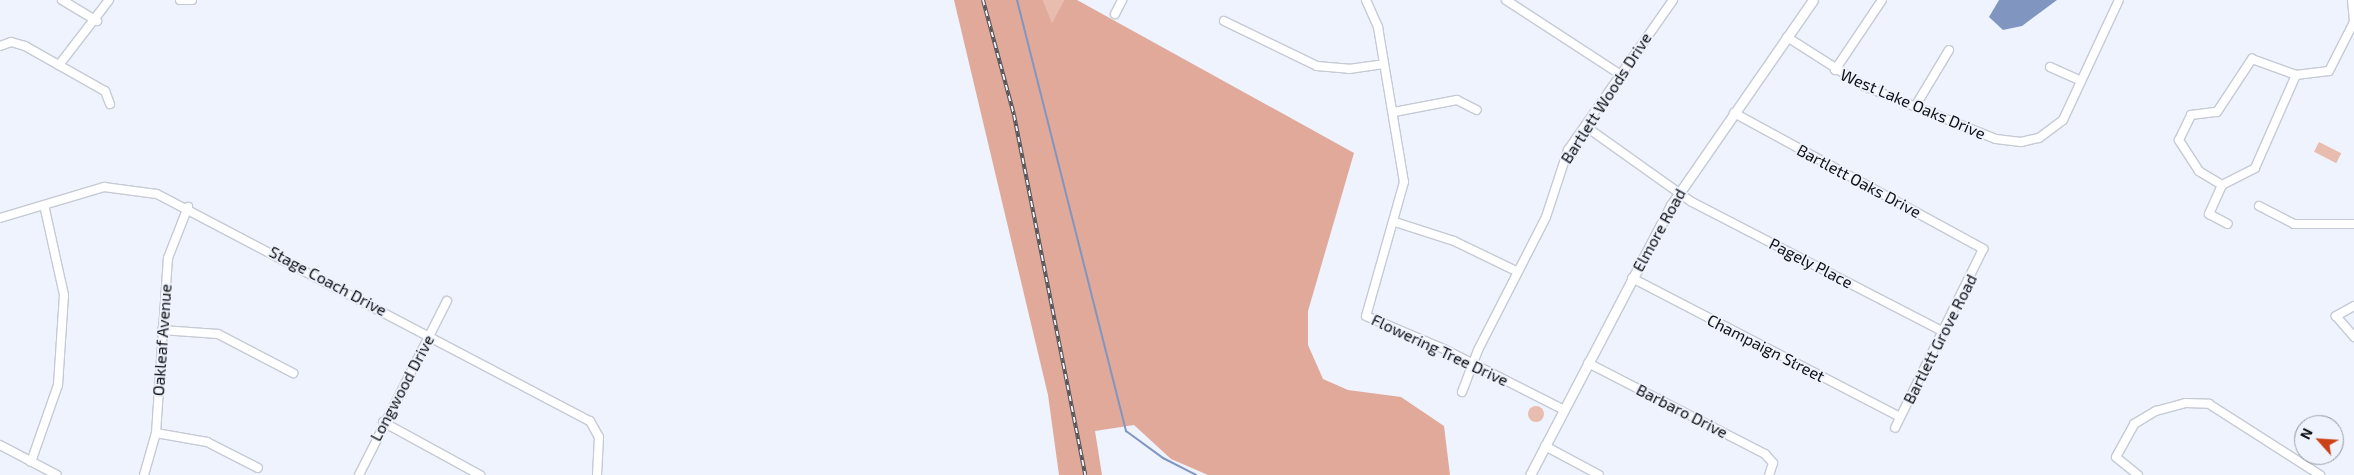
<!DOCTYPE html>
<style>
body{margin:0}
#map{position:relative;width:2354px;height:475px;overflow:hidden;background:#eef3fe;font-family:"Exo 2",sans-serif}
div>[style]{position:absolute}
.green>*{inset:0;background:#e9bcb0;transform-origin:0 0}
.round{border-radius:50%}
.forest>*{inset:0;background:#e0a99a}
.water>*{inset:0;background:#8096c1}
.stream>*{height:2px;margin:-1px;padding:0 1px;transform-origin:1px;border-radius:1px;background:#8096c1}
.roads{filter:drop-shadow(1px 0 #c5cad4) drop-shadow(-1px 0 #c5cad4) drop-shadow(0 1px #c5cad4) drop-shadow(0 -1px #c5cad4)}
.minor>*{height:8px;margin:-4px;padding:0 4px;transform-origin:4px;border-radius:4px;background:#fff}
.tertiary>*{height:9px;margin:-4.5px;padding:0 4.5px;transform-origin:4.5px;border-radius:4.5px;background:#fff}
.rail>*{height:4px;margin-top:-2px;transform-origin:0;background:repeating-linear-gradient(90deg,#eef3fe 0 5.5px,#52555a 0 11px);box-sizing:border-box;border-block:1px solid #52555a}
span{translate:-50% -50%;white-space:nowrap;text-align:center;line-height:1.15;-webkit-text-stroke:4px #eef3fe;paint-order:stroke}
.street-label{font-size:16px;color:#0d0f12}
.north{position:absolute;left:2294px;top:415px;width:50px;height:50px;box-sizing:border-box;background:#eef3fe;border:1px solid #9498a0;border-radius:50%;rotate:296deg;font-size:14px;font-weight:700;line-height:20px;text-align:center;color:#0d0f12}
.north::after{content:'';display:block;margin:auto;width:18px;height:22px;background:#ca4215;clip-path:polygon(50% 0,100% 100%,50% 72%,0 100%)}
</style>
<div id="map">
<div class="green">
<div style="clip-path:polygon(1043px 0,1064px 0,1052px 24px)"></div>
<div style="left:2319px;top:142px;width:25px;height:11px;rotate:27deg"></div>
<div class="round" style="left:1528px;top:406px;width:16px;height:16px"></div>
</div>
<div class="forest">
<div style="clip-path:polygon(954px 0,1043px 0,1052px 23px,1064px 0,1077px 0,1354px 153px,1308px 311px,1308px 345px,1323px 379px,1348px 390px,1401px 397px,1444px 426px,1450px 475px,1208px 475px,1171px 459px,1134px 425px,1095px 431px,1102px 475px,1059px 475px,1048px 395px)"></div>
</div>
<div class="water">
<div style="clip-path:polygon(1999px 0,2057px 0,2022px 26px,2003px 30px,1989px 17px)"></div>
</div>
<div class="stream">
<div style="left:1017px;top:0;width:445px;rotate:75.8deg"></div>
<div style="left:1126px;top:431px;width:46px;rotate:36.1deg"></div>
<div style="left:1163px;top:458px;width:37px;rotate:27deg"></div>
</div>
<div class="roads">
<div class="minor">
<div style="left:62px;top:0;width:41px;rotate:31deg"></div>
<div style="left:180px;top:0;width:12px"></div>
<div style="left:1366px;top:0;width:30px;rotate:66deg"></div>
<div style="left:1378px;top:27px;width:157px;rotate:80.5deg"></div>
<div style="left:1404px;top:182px;width:139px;rotate:105.8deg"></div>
<div style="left:1366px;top:316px;width:85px;rotate:22.9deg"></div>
<div style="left:1444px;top:349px;width:135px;rotate:26.9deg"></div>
<div style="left:1506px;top:0;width:137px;rotate:33.1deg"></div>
<div style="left:1115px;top:14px;width:16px;rotate:-63deg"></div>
<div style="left:1224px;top:21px;width:103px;rotate:25.8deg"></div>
<div style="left:1317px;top:66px;width:32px;rotate:5deg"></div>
<div style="left:1349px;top:69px;width:35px;rotate:-8deg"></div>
<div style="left:1787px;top:37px;width:91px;rotate:32.5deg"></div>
<div style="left:1864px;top:86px;width:142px;rotate:21.9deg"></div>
<div style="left:1996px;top:139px;width:25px;rotate:7deg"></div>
<div style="left:2021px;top:142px;width:18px;rotate:-13deg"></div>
<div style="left:2039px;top:138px;width:30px;rotate:-37deg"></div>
<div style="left:2063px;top:120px;width:132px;rotate:-65deg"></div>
<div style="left:0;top:46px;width:12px;rotate:-20deg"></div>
<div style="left:11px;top:42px;width:15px;rotate:16deg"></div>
<div style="left:25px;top:46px;width:92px;rotate:29.4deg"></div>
<div style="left:105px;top:91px;width:14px;rotate:69deg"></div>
<div style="left:59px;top:65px;width:82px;rotate:-52.4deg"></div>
<div style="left:2050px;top:67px;width:34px;rotate:24deg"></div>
<div style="left:1835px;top:70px;width:84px;rotate:-56.1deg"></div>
<div style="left:1916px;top:105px;width:64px;rotate:-59deg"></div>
<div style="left:1394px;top:112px;width:64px;rotate:-10.8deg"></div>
<div style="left:1457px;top:100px;width:22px;rotate:27deg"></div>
<div style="left:1734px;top:113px;width:284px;rotate:28.6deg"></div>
<div style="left:1983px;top:249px;width:199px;rotate:116.2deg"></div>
<div style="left:1585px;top:126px;width:131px;rotate:35.4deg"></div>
<div style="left:1692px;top:202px;width:284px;rotate:27.3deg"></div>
<div style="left:2222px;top:185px;width:27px;rotate:-149deg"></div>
<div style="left:2199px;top:171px;width:37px;rotate:-123deg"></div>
<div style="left:2179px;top:140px;width:28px;rotate:-64deg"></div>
<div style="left:2191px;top:115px;width:26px;rotate:-7deg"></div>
<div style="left:2217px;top:112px;width:64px;rotate:-56.6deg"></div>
<div style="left:2252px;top:59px;width:47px;rotate:20deg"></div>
<div style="left:2296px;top:75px;width:33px;rotate:-7deg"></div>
<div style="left:2329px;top:71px;width:55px;rotate:-63deg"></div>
<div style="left:2354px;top:22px;width:22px;rotate:-95deg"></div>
<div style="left:2222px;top:185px;width:37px;rotate:-27deg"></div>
<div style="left:2255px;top:168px;width:102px;rotate:-66.2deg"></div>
<div style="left:2222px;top:185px;width:32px;rotate:114deg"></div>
<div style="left:2209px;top:214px;width:21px;rotate:28deg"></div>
<div style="left:2259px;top:206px;width:39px;rotate:27deg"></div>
<div style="left:2294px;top:224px;width:60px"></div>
<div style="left:0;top:218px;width:109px;rotate:-16.6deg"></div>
<div style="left:104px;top:187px;width:53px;rotate:7.5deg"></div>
<div style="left:157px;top:194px;width:489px;rotate:27.7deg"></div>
<div style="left:590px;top:421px;width:18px;rotate:61deg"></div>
<div style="left:599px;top:437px;width:38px;rotate:93deg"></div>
<div style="left:1395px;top:222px;width:62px;rotate:17.9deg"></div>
<div style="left:1454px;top:241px;width:71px;rotate:25.8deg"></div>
<div style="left:1632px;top:278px;width:302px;rotate:27.4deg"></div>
<div style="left:2354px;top:306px;width:21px;rotate:151deg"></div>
<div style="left:2336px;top:316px;width:28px;rotate:49deg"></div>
<div style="left:162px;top:330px;width:56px;rotate:4.1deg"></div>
<div style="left:218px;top:334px;width:85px;rotate:27.5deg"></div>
<div style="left:1588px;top:363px;width:199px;rotate:27.2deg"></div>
<div style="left:1765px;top:454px;width:12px;rotate:48deg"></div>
<div style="left:1773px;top:463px;width:13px;rotate:108deg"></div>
<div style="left:1462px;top:392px;width:45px;rotate:-69.1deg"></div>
<div style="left:1478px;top:350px;width:149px;rotate:-62.9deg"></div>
<div style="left:1546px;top:217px;width:71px;rotate:-71.8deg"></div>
<div style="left:1568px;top:150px;width:183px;rotate:-55deg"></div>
<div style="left:383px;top:422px;width:111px;rotate:28.7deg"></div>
<div style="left:156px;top:433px;width:52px;rotate:10deg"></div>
<div style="left:207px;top:442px;width:57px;rotate:27deg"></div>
<div style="left:0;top:445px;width:64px;rotate:27.8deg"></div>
<div style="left:1545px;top:446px;width:61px;rotate:28.2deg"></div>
<div style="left:31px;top:462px;width:82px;rotate:-70.7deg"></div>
<div style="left:58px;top:385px;width:90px;rotate:-86.2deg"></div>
<div style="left:64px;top:295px;width:92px;rotate:-102.5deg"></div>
<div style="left:144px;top:475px;width:44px;rotate:-74.1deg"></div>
<div style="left:156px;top:433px;width:175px;rotate:-86.1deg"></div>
<div style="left:168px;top:258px;width:55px;rotate:-68.6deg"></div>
<div style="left:359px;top:475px;width:195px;rotate:-63.2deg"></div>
<div style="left:2138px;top:475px;width:28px;rotate:-141deg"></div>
<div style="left:2116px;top:457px;width:38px;rotate:-61deg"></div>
<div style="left:2134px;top:424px;width:26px;rotate:-31deg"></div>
<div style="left:2156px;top:411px;width:31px;rotate:-15deg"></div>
<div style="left:2186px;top:403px;width:23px;rotate:2deg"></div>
<div style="left:2209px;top:404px;width:132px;rotate:32.6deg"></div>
</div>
<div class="tertiary">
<div style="left:1530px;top:475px;width:305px;rotate:-62.4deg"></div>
<div style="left:1671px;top:205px;width:249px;rotate:-55.3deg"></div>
</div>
</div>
<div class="rail">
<div style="left:983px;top:0;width:119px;rotate:74.9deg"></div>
<div style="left:1014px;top:115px;width:367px;rotate:78.8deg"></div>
</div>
<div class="street-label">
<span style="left:1606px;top:98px;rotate:-57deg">Bartlett Woods Drive</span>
<span style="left:1913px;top:104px;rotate:23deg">West Lake Oaks Drive</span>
<span style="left:1859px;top:181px;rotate:28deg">Bartlett Oaks Drive</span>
<span style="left:1659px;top:230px;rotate:-61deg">Elmore Road</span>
<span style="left:1811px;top:263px;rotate:27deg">Pagely Place</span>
<span style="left:328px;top:281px;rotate:28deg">Stage Coach Drive</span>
<span style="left:1940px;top:339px;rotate:-63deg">Bartlett Grove Road</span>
<span style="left:162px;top:340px;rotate:-86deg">Oakleaf Avenue</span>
<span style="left:1766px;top:348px;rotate:27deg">Champaign Street</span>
<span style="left:1440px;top:350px;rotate:25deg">Flowering Tree Drive</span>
<span style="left:402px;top:388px;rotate:-62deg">Longwood Drive</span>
<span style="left:1682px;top:411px;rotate:27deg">Barbaro Drive</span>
</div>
<div class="north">N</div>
</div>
